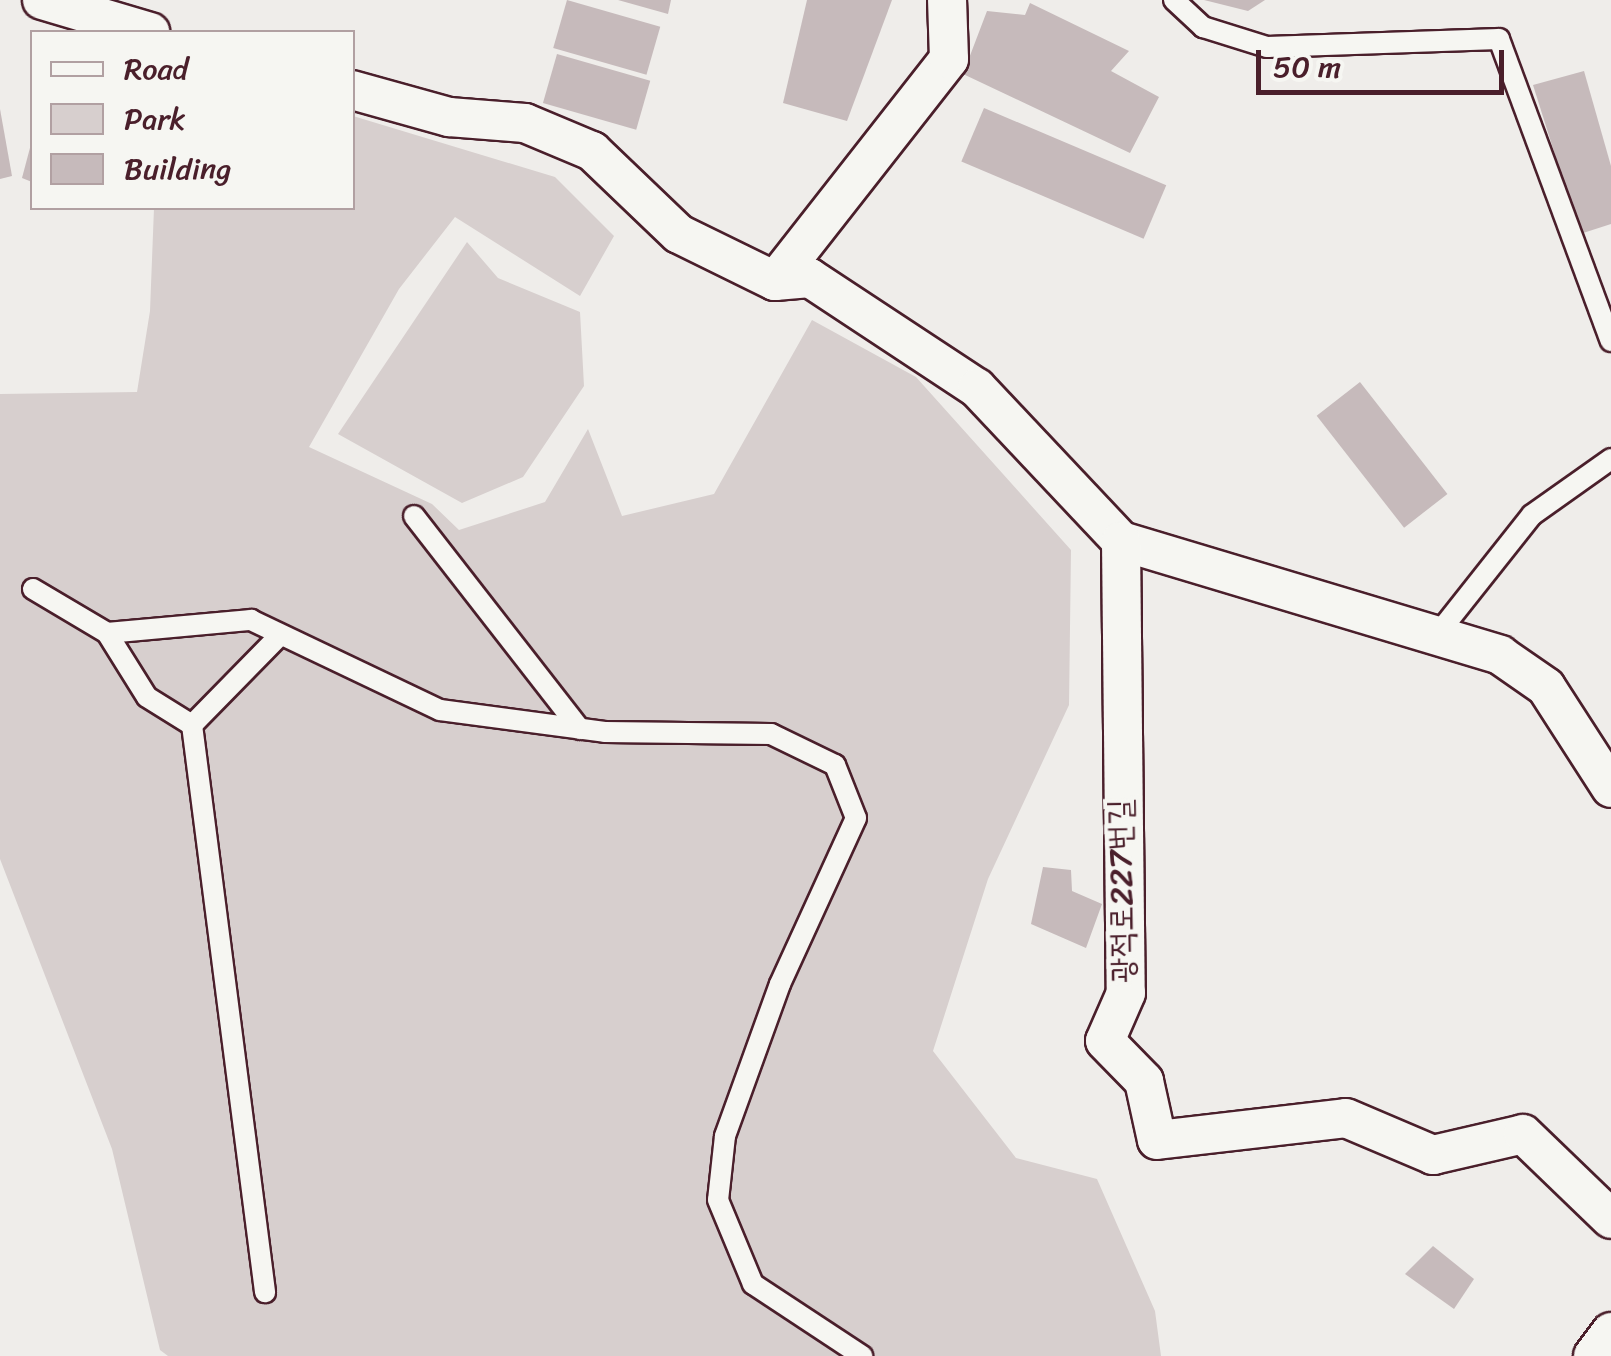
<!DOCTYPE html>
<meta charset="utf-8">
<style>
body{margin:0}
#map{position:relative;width:1611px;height:1356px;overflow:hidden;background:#efedea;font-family:Sriracha,"Poor Story",sans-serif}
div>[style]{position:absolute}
.green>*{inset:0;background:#d7cfce}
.building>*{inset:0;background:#c6babb;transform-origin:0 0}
.roads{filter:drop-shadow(2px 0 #4a1f2b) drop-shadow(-2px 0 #4a1f2b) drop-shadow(0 2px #4a1f2b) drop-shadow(0 -2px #4a1f2b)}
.lane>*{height:20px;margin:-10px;padding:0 10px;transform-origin:10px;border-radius:10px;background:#f6f6f2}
.street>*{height:38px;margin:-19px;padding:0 19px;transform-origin:19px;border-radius:19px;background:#f6f6f2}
span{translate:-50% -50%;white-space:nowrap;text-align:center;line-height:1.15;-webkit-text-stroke:8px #f6f6f2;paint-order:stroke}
.street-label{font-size:32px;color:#4a1f2b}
.legend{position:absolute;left:30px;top:30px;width:325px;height:180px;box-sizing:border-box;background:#f6f6f2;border:2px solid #b1a0a2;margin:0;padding:12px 18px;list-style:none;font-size:30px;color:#4a1f2b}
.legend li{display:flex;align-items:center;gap:20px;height:50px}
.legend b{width:50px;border:2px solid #b1a0a2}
.scale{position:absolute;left:1256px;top:50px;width:248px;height:45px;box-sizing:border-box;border:5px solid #4a1f2b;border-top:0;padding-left:12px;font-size:30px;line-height:35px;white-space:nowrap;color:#4a1f2b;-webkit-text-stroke:8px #f6f6f2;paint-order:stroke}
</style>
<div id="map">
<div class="green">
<div style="clip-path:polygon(353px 116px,555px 177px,614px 236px,580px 296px,455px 217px,399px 289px,309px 447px,432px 504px,459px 530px,545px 502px,588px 429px,622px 516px,714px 494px,812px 320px,916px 377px,1071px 550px,1069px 705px,988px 879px,933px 1051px,1016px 1158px,1097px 1179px,1155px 1311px,1161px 1356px,168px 1356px,160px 1350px,112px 1149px,0 859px,0 394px,137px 392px,150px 311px,154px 208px,352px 208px)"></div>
<div style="clip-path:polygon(467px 242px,498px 278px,580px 312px,584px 386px,523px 477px,462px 503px,338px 434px)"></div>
</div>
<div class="building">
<div style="left:567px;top:0;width:97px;height:50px;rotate:16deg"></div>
<div style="clip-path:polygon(618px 0,671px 0,668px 14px)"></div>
<div style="clip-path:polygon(807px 0,892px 0,847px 121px,783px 103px)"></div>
<div style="clip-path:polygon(1204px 0,1265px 0,1248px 11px)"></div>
<div style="clip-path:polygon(1030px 3px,1129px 51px,1111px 71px,1159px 97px,1130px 153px,963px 74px,987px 11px,1025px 15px)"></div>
<div style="left:557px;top:54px;width:97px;height:51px;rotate:16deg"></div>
<div style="clip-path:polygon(1584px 71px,1611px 166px,1611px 224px,1580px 234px,1533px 85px)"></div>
<div style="left:984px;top:108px;width:198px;height:58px;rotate:23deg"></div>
<div style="clip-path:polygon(0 109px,12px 176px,0 179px)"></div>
<div style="clip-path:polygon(31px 144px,32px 145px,32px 182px,22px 178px)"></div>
<div style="left:1360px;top:382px;width:142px;height:55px;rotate:52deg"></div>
<div style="clip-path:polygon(1043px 867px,1071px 870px,1072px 891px,1102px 904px,1086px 948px,1031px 924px)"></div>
<div style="clip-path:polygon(1433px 1246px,1474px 1279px,1454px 1309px,1405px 1274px)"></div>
</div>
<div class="roads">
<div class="lane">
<div style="left:1174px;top:0;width:40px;rotate:43deg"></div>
<div style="left:1203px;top:27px;width:67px;rotate:17.4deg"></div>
<div style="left:1267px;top:47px;width:232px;rotate:-2deg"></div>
<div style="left:1499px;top:39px;width:322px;rotate:69.7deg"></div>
<div style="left:414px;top:516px;width:270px;rotate:52.1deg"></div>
<div style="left:33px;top:589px;width:86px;rotate:30.7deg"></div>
<div style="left:107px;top:633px;width:145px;rotate:-5.2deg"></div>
<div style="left:251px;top:620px;width:209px;rotate:25.5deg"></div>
<div style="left:440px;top:710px;width:166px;rotate:7.6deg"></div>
<div style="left:605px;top:732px;width:166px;rotate:0.7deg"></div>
<div style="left:771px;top:734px;width:71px;rotate:25.8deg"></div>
<div style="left:835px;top:765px;width:57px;rotate:68.4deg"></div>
<div style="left:856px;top:818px;width:183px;rotate:114.6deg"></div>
<div style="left:780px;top:984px;width:162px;rotate:109.9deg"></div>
<div style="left:725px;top:1136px;width:64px;rotate:96.2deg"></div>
<div style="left:718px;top:1200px;width:91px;rotate:67.4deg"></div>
<div style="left:753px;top:1284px;width:131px;rotate:33.4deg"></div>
<div style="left:107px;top:633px;width:75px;rotate:58deg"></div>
<div style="left:147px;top:697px;width:53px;rotate:31.9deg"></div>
<div style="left:192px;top:725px;width:572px;rotate:82.66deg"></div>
<div style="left:1436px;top:636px;width:154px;rotate:-51.6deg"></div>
<div style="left:1532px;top:515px;width:97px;rotate:-35.3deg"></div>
<div style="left:192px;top:725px;width:126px;rotate:-45.6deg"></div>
</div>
<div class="street">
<div style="left:42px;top:0;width:113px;rotate:16.5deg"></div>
<div style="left:352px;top:90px;width:101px;rotate:15.6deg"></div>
<div style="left:449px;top:117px;width:76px;rotate:4.5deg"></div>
<div style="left:525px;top:123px;width:73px;rotate:22.7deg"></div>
<div style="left:592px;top:151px;width:120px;rotate:43.7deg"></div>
<div style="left:679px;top:234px;width:107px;rotate:26.1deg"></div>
<div style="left:775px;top:281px;width:35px;rotate:-5deg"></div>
<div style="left:810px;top:278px;width:200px;rotate:33.4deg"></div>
<div style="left:977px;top:388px;width:210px;rotate:46.7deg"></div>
<div style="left:1121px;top:541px;width:396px;rotate:16.7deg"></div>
<div style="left:1500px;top:655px;width:56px;rotate:34.8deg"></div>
<div style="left:1546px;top:687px;width:120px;rotate:57.2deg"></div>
<div style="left:775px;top:281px;width:282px;rotate:-51.9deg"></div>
<div style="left:949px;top:59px;width:59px;rotate:-91.9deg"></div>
<div style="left:1121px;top:541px;width:452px;rotate:89.4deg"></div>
<div style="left:1126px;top:993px;width:52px;rotate:113.6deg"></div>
<div style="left:1105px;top:1041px;width:56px;rotate:45.7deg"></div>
<div style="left:1144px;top:1081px;width:60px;rotate:77.6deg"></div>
<div style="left:1157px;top:1140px;width:190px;rotate:-6.6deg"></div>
<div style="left:1346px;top:1118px;width:95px;rotate:23deg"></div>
<div style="left:1433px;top:1155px;width:92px;rotate:-13.1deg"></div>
<div style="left:1523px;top:1134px;width:122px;rotate:44deg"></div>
<div style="left:1593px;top:1356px;width:30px;rotate:-53deg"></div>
</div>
</div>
<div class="street-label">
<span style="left:1122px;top:891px;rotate:-91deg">광적로227번길</span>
</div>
<ul class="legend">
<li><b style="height:12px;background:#f6f6f2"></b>Road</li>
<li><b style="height:28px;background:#d7cfce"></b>Park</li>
<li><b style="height:28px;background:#c6babb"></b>Building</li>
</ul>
<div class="scale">50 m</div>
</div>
